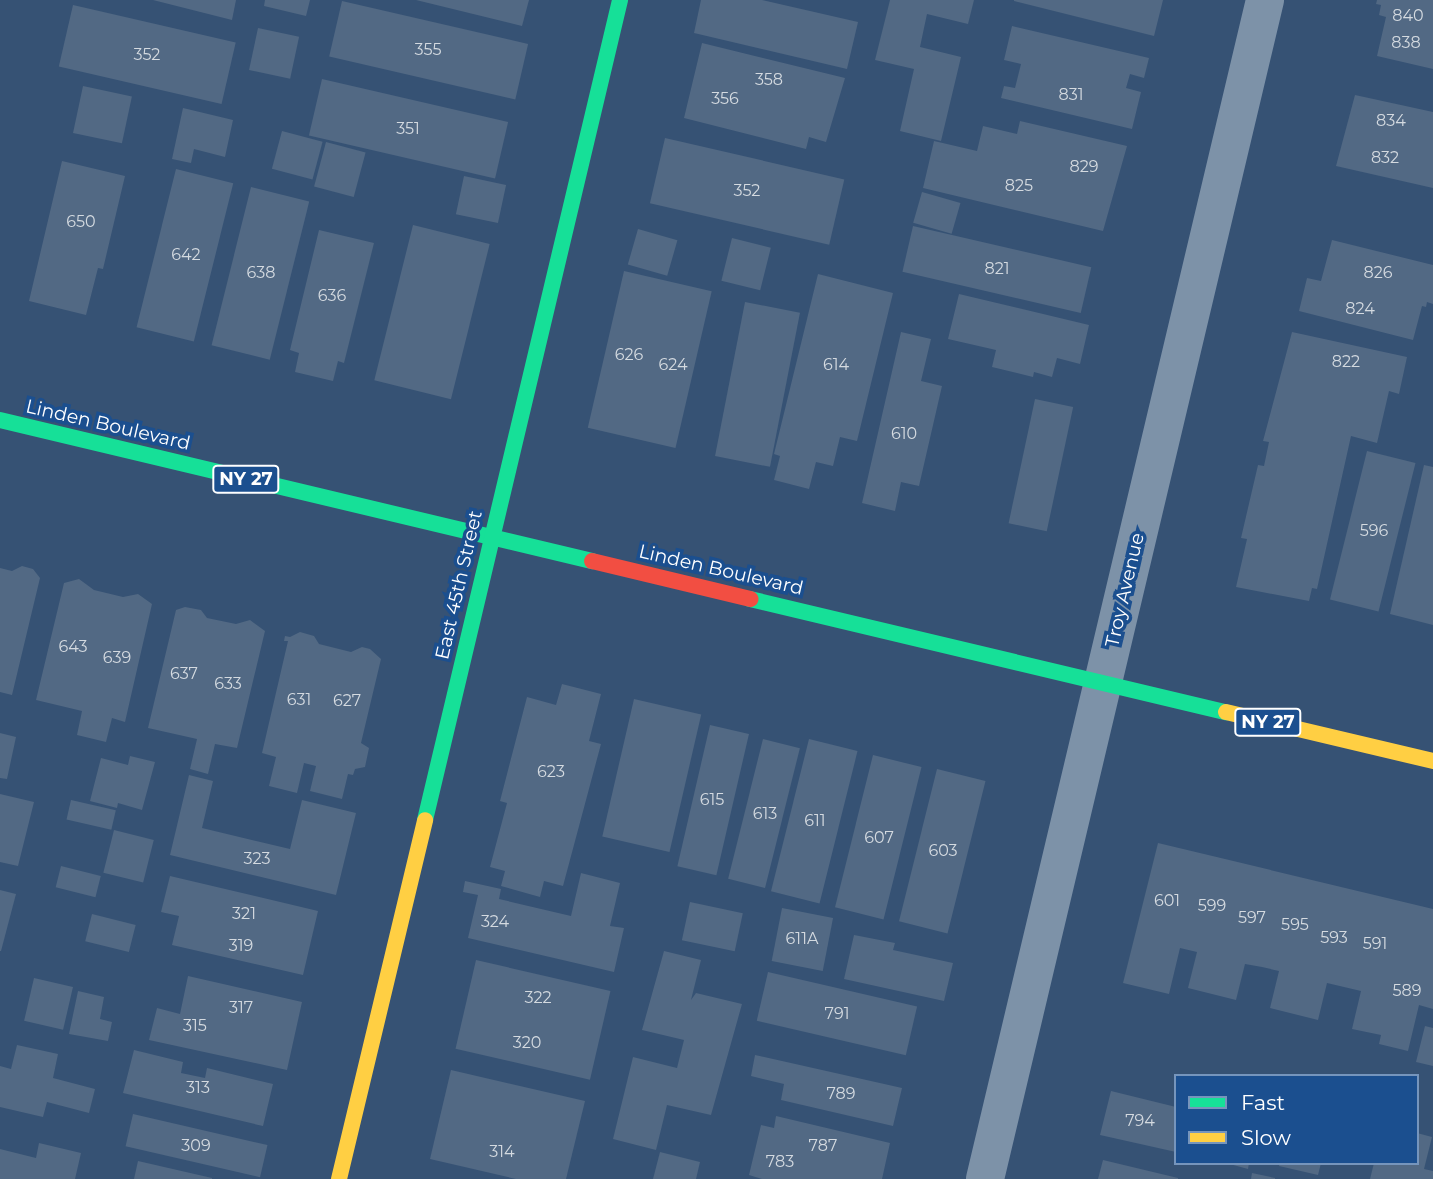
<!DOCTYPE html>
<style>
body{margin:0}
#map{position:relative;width:1433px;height:1179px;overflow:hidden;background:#365274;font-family:Montserrat,sans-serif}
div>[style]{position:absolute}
.building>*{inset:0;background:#526984;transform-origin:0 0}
.street>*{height:38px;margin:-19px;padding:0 19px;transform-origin:19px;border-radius:19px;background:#7d92a8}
.fast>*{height:16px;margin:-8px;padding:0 8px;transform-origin:8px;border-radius:8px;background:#16e098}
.slow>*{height:16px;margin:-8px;padding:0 8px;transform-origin:8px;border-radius:8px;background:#ffcf43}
.jam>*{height:16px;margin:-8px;padding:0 8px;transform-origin:8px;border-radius:8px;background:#f24e42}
span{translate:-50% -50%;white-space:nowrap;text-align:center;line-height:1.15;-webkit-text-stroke:7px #1b4f8f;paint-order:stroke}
.number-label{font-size:16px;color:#d4dae0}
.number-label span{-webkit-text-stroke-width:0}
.shield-label span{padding:2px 5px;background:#1b4f8f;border:2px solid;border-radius:5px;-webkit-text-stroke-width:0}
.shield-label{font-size:18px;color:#fff;font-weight:700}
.street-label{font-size:19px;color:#fff}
.legend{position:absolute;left:1174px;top:1074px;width:245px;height:91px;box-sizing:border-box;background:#1b4f8f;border:2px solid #7695bc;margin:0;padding:9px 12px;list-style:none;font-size:21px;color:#fff}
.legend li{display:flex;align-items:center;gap:14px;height:35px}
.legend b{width:35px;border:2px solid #7695bc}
</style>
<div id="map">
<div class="building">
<div style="clip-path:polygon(153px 0,236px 0,232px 20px)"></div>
<div style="clip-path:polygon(265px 0,310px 0,306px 16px,264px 6px)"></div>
<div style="clip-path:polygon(416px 0,529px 0,522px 26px)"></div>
<div style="clip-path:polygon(701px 0,762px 0,858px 22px,847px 69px,694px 33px)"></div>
<div style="clip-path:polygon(890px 0,974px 0,968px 24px,927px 14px,924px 28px,920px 47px,961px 57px,941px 141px,900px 131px,914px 69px,875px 60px)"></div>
<div style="clip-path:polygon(1163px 0,1154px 36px,1014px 1px,1014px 0)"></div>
<div style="clip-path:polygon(1377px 0,1433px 0,1433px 69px,1377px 56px,1386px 17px,1379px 15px,1381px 5px,1376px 4px)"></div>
<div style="left:342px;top:1px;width:191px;height:57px;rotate:13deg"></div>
<div style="left:73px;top:5px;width:167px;height:63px;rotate:13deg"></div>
<div style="clip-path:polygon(1012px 26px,1149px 58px,1144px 78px,1130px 74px,1126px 88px,1141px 92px,1132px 129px,1001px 98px,1004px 86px,1015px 88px,1021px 64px,1004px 60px)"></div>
<div style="left:258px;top:28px;width:42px;height:43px;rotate:12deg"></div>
<div style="clip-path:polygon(702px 43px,845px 78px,826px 142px,809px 137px,806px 149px,684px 118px)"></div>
<div style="left:322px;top:79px;width:191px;height:58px;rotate:13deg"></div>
<div style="left:83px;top:86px;width:50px;height:48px;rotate:12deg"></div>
<div style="clip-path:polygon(1355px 95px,1433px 112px,1433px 188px,1336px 166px)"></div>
<div style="clip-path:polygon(183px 108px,233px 120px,225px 157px,194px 149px,191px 163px,172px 159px)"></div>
<div style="clip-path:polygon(1020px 121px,1127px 146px,1103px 231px,923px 188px,934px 141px,977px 151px,983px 126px,1017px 134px)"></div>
<div style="left:282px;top:131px;width:42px;height:39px;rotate:15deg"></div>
<div style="left:665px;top:138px;width:184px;height:67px;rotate:13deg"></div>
<div style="left:326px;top:142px;width:41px;height:46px;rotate:15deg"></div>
<div style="clip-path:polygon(62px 161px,125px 176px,103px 269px,98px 268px,86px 315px,29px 301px)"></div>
<div style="left:176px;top:169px;width:59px;height:163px;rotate:14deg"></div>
<div style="left:464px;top:176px;width:43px;height:39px;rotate:12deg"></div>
<div style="left:251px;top:187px;width:60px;height:163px;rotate:14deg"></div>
<div style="left:922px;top:192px;width:40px;height:32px;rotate:16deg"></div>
<div style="left:413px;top:225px;width:79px;height:160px;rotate:14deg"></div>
<div style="left:913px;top:226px;width:183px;height:47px;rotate:13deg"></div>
<div style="left:638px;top:229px;width:41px;height:37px;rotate:16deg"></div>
<div style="clip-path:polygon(319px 230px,374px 243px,344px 363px,338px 361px,333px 381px,295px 372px,299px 353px,290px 350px)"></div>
<div style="left:732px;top:238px;width:40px;height:44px;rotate:14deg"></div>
<div style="clip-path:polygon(1332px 240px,1433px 265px,1433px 304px,1427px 302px,1426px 307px,1422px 306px,1413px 340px,1299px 311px,1307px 278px,1321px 281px)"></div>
<div style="left:624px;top:271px;width:90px;height:161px;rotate:13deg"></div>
<div style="clip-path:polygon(818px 274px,893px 293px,857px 441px,840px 437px,833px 466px,816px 462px,809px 489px,774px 480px,780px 456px,774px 454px)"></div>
<div style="clip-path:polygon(959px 294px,1089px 325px,1080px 364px,1057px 358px,1052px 377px,1034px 372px,1033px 377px,992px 367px,996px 350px,948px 339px)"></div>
<div style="left:745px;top:302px;width:56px;height:157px;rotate:11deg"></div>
<div style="clip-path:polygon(901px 332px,931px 339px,921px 381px,942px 386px,919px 486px,901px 482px,895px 511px,862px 503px)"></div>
<div style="clip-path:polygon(1292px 332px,1407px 357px,1399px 394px,1389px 391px,1377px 443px,1351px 436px,1317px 589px,1312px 588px,1309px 601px,1236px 587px,1247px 539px,1241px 538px,1258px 465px,1264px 466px,1269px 442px,1263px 441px)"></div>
<div style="left:1035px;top:399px;width:39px;height:127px;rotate:12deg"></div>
<div style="left:1367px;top:451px;width:50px;height:153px;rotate:14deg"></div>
<div style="clip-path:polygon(1424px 465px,1433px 467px,1433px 625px,1390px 614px)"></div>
<div style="clip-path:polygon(22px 566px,33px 569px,40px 578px,12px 695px,0 692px,0 568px,12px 571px)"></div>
<div style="clip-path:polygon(79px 579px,94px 590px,123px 597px,138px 594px,152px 604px,125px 722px,112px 718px,106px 742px,77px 735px,82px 711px,36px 700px,64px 583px)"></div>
<div style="clip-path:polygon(185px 607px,201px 610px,207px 618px,236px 624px,250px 620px,265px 631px,237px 748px,215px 744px,208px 774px,190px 769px,197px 739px,148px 728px,176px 610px)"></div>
<div style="clip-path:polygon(300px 632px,314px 636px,319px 644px,351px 652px,362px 647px,370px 649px,381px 659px,361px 743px,369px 748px,365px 767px,355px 769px,353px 775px,348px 774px,342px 799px,310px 791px,316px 766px,304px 763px,297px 793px,269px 786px,276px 757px,262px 753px,288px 641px,284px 641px,285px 636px,290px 637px)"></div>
<div style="clip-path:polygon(562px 684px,601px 694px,589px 741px,601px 744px,563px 886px,544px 881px,540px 897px,501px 886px,505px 871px,490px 867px,507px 803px,500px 801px,527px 697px,556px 705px)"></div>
<div style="left:634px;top:699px;width:69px;height:141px;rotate:13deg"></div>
<div style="left:710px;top:725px;width:40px;height:145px;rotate:13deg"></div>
<div style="clip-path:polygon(0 733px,16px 737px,7px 779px,0 778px)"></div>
<div style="left:763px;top:739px;width:38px;height:144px;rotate:14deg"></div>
<div style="left:809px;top:739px;width:50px;height:157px;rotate:14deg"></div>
<div style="left:873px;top:755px;width:50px;height:157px;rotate:14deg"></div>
<div style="clip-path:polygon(130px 756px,155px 762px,142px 810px,118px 803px,117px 808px,90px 801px,101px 758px,128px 765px)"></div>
<div style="left:937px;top:769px;width:50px;height:157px;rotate:14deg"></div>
<div style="clip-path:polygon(189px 775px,213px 781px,202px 828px,290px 849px,302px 800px,356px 813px,336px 895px,170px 855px)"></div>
<div style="clip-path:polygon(0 794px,34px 802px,18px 866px,0 862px)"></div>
<div style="left:71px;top:800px;width:46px;height:20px;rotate:13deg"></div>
<div style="left:114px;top:830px;width:41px;height:44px;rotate:14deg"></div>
<div style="clip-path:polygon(1158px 843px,1433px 909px,1433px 1009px,1419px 1005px,1408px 1051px,1379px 1044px,1381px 1035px,1352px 1029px,1361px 991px,1327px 983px,1318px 1020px,1270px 1008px,1279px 971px,1262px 967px,1245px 964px,1236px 1000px,1188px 988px,1197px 952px,1180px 948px,1169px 994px,1123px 983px)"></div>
<div style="left:61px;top:866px;width:41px;height:22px;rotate:14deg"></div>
<div style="clip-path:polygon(581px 873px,620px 883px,610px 926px,624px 928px,614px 972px,468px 938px,478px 895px,463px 892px,465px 881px,501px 889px,499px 899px,571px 916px)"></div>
<div style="clip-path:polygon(170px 876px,318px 911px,303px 975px,172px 945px,179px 916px,161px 912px)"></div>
<div style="clip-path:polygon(0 890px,16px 894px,1px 951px,0 951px)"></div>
<div style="left:690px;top:902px;width:54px;height:39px;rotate:12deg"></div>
<div style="left:782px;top:908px;width:52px;height:54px;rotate:11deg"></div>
<div style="left:92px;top:914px;width:45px;height:28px;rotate:14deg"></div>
<div style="clip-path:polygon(854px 935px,895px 943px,893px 950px,953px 963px,944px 1001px,844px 979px)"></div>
<div style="clip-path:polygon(664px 951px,701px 960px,691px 1000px,696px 993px,742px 1004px,711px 1115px,667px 1105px,656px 1150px,613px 1139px,633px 1057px,677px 1068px,684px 1040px,642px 1030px)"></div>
<div style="left:476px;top:960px;width:138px;height:91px;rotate:13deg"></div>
<div style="left:768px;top:972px;width:153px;height:50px;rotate:13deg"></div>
<div style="clip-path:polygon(188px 976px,302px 1002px,287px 1070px,149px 1040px,157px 1008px,180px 1014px)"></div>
<div style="left:34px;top:978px;width:40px;height:44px;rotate:13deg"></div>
<div style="clip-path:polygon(78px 991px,104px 997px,100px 1019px,112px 1022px,108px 1041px,69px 1034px)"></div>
<div style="clip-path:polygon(1425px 1026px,1433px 1028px,1433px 1066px,1416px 1062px)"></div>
<div style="clip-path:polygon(17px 1045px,58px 1054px,53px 1078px,95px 1089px,89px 1113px,47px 1102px,43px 1117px,0 1107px,0 1066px,11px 1069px)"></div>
<div style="clip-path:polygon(134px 1050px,183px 1062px,181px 1073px,205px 1078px,207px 1068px,273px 1084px,263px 1126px,123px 1093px)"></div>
<div style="clip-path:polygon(755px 1055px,902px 1088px,893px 1126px,781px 1100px,784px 1084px,751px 1076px)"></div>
<div style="clip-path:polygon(451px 1070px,585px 1101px,566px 1179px,516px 1179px,430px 1159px)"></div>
<div style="clip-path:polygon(1111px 1091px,1176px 1107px,1176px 1152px,1100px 1135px)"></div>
<div style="left:133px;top:1114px;width:138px;height:33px;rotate:13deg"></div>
<div style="clip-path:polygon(776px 1116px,890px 1143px,882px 1179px,762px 1179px,749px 1175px,761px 1125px,774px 1128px)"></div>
<div style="clip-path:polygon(1417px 1133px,1432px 1137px,1424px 1169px,1433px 1171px,1433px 1179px,1370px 1179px,1374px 1163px,1417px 1163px)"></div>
<div style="clip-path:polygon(39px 1143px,81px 1153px,75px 1179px,0 1179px,0 1149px,36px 1158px)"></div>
<div style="clip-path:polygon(660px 1152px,700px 1162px,696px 1179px,653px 1179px)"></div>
<div style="clip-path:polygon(1103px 1160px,1178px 1178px,1178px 1179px,1098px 1179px)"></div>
<div style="clip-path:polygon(138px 1161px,212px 1178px,212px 1179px,134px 1179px)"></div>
<div style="clip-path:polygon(1226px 1163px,1249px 1163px,1248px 1169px)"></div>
<div style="clip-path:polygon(1280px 1163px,1321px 1163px,1318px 1175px,1279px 1166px)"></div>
<div style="clip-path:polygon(1252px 1173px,1275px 1178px,1275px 1179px,1251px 1179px)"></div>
</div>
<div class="street">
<div style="left:985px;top:1179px;width:1212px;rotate:-76.64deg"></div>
</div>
<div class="fast">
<div style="left:0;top:420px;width:609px;rotate:13.4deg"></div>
<div style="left:750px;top:599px;width:489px;rotate:13.4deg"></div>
<div style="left:425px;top:820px;width:843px;rotate:-76.62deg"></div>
</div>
<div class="slow">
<div style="left:1226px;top:712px;width:213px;rotate:13.3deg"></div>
<div style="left:339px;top:1179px;width:369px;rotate:-76.5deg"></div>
</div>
<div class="jam">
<div style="left:592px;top:561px;width:163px;rotate:13.5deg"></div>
</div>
<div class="number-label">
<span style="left:1408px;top:16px">840</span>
<span style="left:1406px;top:43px">838</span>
<span style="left:428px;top:50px">355</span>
<span style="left:147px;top:55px">352</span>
<span style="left:769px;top:80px">358</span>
<span style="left:1071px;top:95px">831</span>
<span style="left:725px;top:99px">356</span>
<span style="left:1391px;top:121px">834</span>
<span style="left:408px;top:129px">351</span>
<span style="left:1385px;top:158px">832</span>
<span style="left:1084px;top:167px">829</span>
<span style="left:1019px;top:186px">825</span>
<span style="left:747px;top:191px">352</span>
<span style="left:81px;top:222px">650</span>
<span style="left:186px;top:255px">642</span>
<span style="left:997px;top:269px">821</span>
<span style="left:261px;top:273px">638</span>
<span style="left:1378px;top:273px">826</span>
<span style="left:332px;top:296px">636</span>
<span style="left:1360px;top:309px">824</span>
<span style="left:629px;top:355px">626</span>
<span style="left:1346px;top:362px">822</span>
<span style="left:673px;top:365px">624</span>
<span style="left:836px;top:365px">614</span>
<span style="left:904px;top:434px">610</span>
<span style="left:1374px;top:531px">596</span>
<span style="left:73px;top:647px">643</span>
<span style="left:117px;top:658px">639</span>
<span style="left:184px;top:674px">637</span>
<span style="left:228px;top:684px">633</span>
<span style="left:299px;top:700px">631</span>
<span style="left:347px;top:701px">627</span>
<span style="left:551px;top:772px">623</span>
<span style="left:712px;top:800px">615</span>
<span style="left:765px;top:814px">613</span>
<span style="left:815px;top:821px">611</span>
<span style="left:879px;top:838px">607</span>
<span style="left:943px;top:851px">603</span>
<span style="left:257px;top:859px">323</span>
<span style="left:1167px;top:901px">601</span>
<span style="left:1212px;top:906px">599</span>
<span style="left:244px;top:914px">321</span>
<span style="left:1252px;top:918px">597</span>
<span style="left:495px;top:922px">324</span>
<span style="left:1295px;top:925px">595</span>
<span style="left:1334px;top:938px">593</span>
<span style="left:802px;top:939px">611A</span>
<span style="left:1375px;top:944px">591</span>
<span style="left:241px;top:946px">319</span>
<span style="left:1407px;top:991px">589</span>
<span style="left:538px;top:998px">322</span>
<span style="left:241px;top:1008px">317</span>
<span style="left:837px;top:1014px">791</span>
<span style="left:195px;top:1026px">315</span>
<span style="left:527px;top:1043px">320</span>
<span style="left:198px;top:1088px">313</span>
<span style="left:841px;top:1094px">789</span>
<span style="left:1140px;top:1121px">794</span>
<span style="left:196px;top:1146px">309</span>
<span style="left:823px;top:1146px">787</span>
<span style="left:502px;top:1152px">314</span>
<span style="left:780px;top:1162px">783</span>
</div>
<div class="shield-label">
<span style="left:246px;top:479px">NY 27</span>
<span style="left:1268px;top:722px">NY 27</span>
</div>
<div class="street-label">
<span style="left:108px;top:425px;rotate:13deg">Linden Boulevard</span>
<span style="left:721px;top:570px;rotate:13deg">Linden Boulevard</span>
<span style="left:459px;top:585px;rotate:-77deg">East 45th Street</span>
<span style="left:1125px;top:590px;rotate:-77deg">Troy Avenue</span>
</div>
<ul class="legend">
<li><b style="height:9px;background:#16e098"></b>Fast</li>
<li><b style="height:9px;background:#ffcf43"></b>Slow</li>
</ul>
</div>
